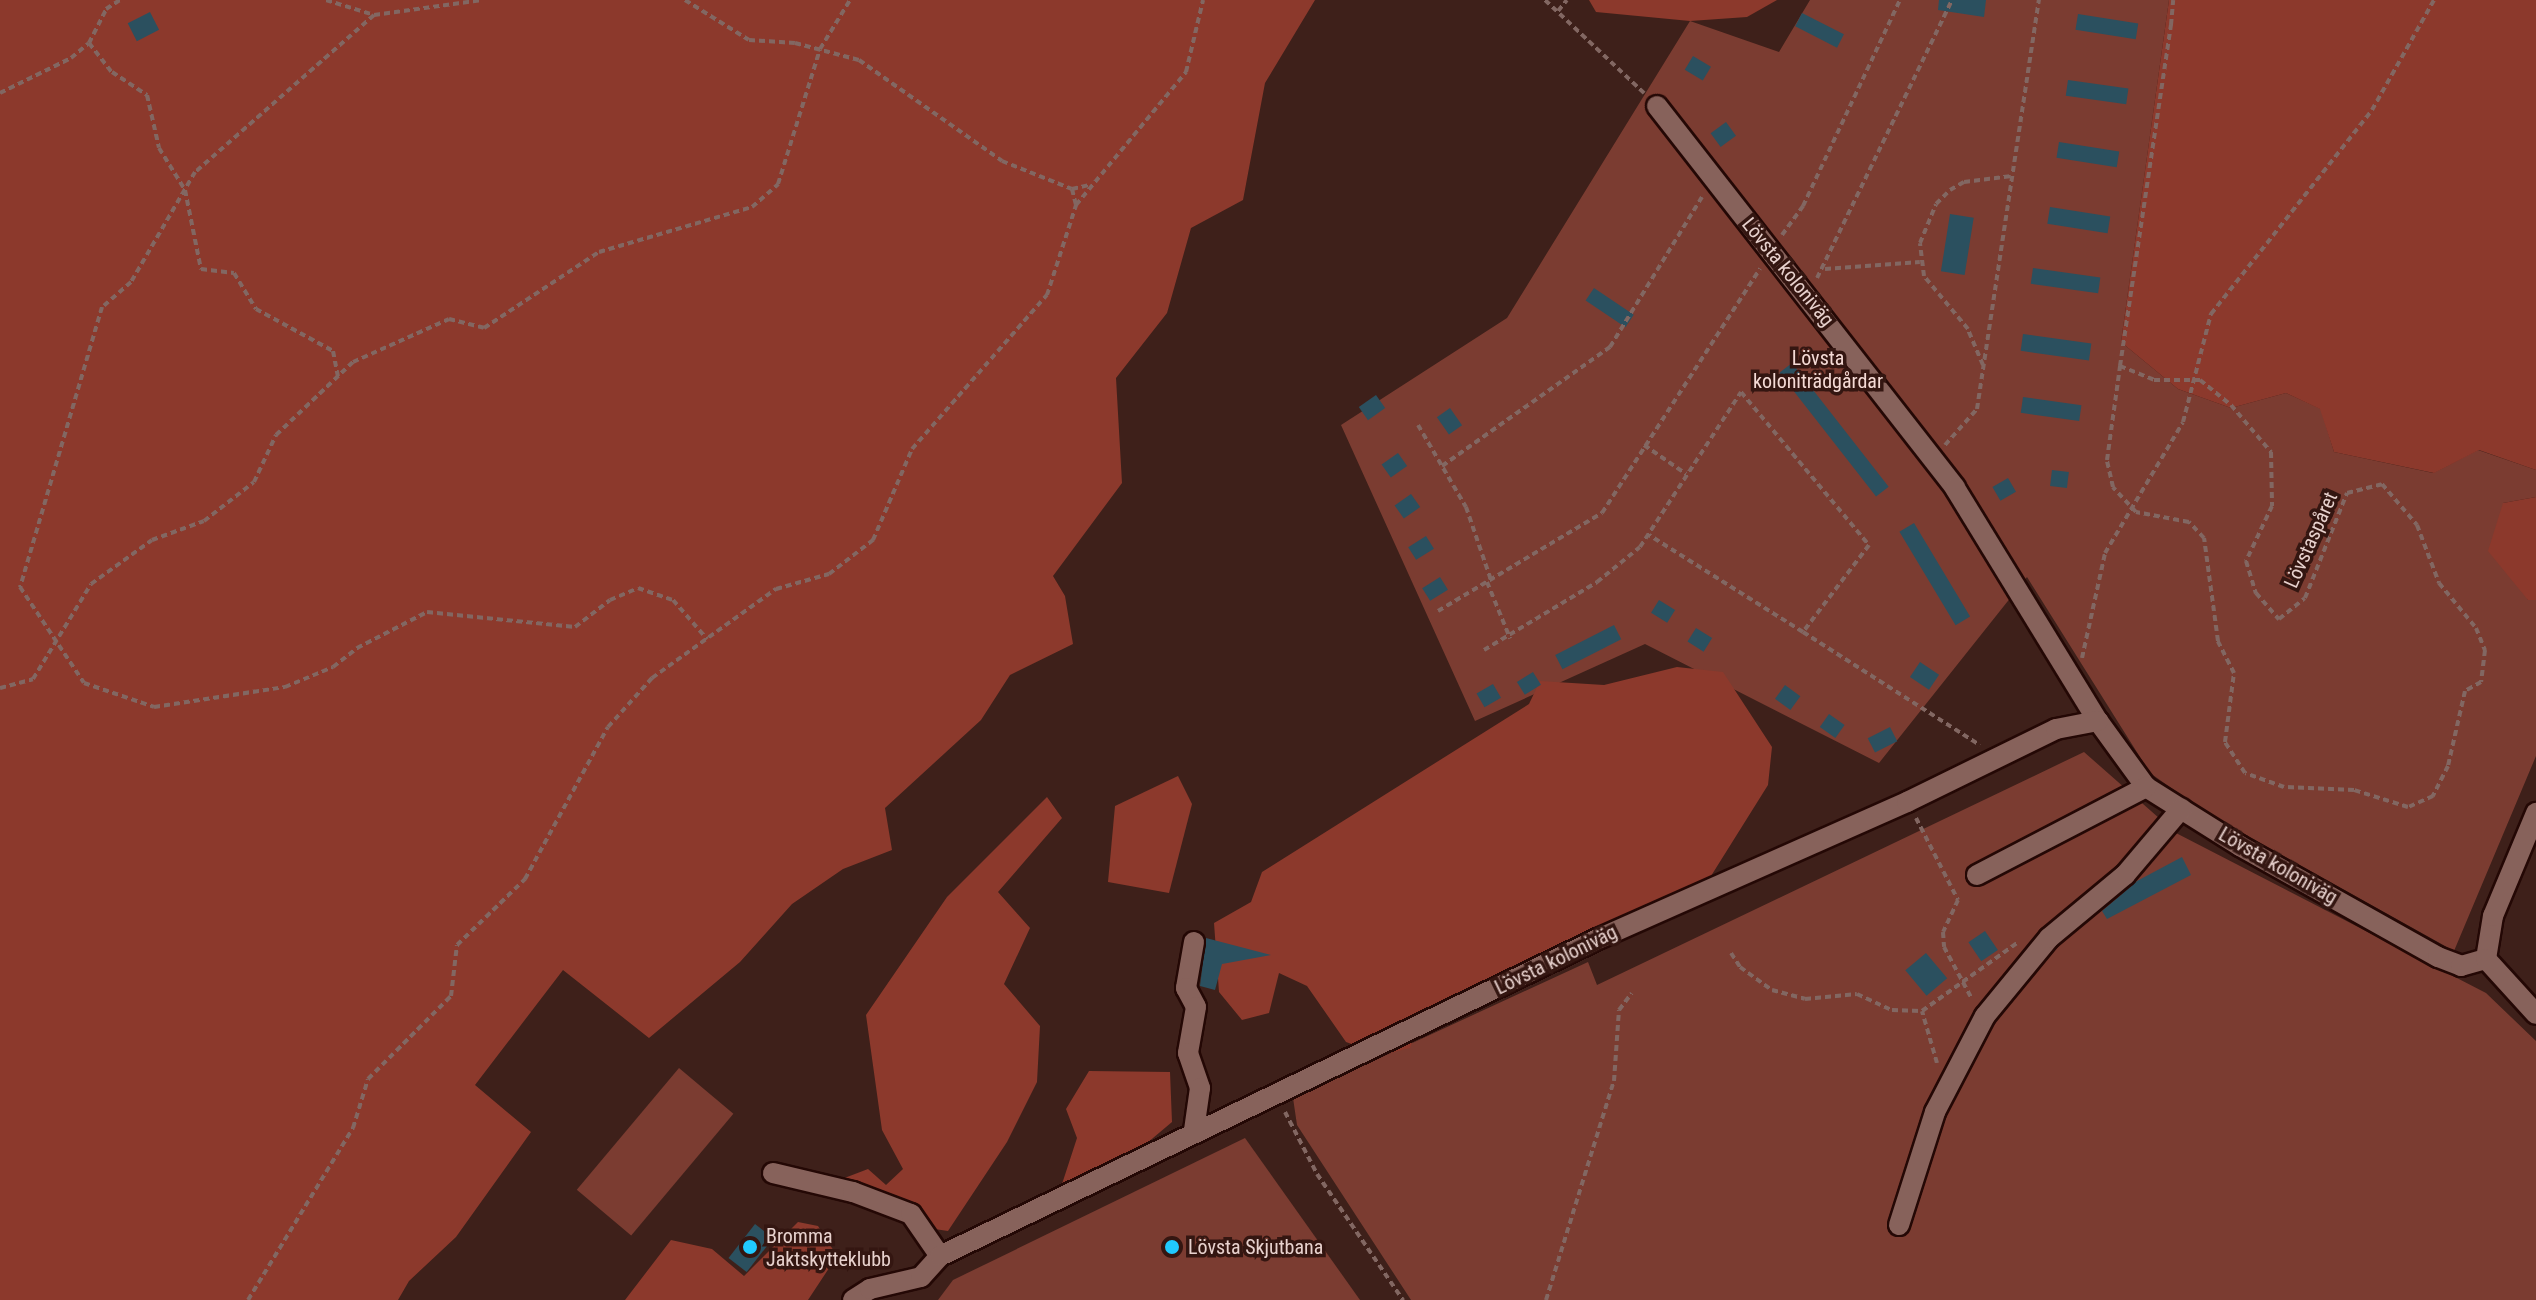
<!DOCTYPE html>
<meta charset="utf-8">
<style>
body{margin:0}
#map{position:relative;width:2536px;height:1300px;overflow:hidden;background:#3e201a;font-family:"Roboto Condensed",sans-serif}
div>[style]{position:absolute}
.green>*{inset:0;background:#7b3c31;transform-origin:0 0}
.forest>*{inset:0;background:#8c392c}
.building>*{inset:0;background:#2b505f;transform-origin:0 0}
.path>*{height:4px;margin-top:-2px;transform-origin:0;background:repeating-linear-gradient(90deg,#826762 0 6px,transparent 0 10px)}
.roads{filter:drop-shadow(2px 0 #240805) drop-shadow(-2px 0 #240805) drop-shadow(0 2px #240805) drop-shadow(0 -2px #240805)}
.minor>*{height:20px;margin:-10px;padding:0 10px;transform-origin:10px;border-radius:10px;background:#87625b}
.dots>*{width:22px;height:22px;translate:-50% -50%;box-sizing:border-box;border:4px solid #341611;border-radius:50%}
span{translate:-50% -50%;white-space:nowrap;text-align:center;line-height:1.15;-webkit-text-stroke:7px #341611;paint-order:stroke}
.street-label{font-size:20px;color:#e8d2ce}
.park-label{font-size:20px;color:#f5dbd6}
.poi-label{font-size:20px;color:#e8d2ce}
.left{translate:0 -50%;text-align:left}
</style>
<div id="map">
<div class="green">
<div style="clip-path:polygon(1810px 0,2169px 0,2121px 342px,2178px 389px,2231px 408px,2286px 393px,2321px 409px,2334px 452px,2433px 473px,2478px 450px,2536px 470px,2536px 497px,2503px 503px,2528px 600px,2536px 600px,2536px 756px,2454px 951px,2208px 814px,2150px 773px,2027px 577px,1879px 763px,1645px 644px,1475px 721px,1341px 425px,1507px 318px,1690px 21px,1779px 52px)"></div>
<div style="clip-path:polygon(2084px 752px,2176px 833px,2486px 993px,2536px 1041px,2536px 1300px,1411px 1300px,1297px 1125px,1293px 1098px,1588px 962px,1597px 985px)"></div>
<div style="left:679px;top:1068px;width:71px;height:159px;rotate:40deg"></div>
<div style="clip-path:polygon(1245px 1138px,1360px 1300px,938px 1300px,953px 1280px)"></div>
</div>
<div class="forest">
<div style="clip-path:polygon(0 0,1315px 0,1265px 83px,1243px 200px,1191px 228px,1167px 313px,1116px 378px,1122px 483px,1053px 576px,1065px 596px,1073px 644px,1010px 675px,981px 720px,885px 808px,892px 850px,843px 869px,792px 904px,740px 962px,649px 1038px,563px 970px,475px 1085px,531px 1132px,456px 1237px,409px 1281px,398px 1300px,0 1300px)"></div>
<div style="clip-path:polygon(1589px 0,1777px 0,1747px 17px,1690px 21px,1596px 12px)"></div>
<div style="clip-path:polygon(2169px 0,2536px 0,2536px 470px,2479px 450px,2434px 473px,2334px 452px,2320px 409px,2286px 393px,2231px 408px,2178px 389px,2121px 342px)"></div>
<div style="clip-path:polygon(2536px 497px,2536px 600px,2528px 600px,2488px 551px,2503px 503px)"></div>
<div style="clip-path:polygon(1677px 667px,1723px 672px,1772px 747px,1768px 785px,1711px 876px,1421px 1019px,1410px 1048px,1382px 1055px,1346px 1042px,1307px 986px,1279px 973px,1269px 1013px,1242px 1020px,1219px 992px,1214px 923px,1251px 902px,1262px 872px,1529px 704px,1540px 681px,1604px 685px)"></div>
<div style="clip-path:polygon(1178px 776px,1192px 804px,1169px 893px,1108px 882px,1115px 806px)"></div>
<div style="clip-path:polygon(1047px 797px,1062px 818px,998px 892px,1030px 928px,1004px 984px,1040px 1026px,1037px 1082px,1007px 1142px,948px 1231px,914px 1226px,834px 1182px,868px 1169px,886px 1185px,903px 1169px,882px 1130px,866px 1015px,947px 897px)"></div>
<div style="clip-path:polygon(1089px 1071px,1170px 1072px,1172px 1122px,1134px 1154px,1062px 1184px,1077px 1138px,1066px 1109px)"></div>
<div style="clip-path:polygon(798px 1222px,818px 1226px,837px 1256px,808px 1300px,625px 1300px,671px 1240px,712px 1249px,744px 1276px)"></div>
</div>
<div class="building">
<div style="clip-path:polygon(1939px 0,1986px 0,1984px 17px,1938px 10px)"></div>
<div style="left:150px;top:12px;width:20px;height:25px;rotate:63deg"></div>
<div style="left:1802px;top:13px;width:47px;height:15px;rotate:27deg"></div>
<div style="left:2078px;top:14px;width:61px;height:16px;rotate:9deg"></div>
<div style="left:1693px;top:56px;width:21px;height:16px;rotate:31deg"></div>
<div style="left:2068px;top:80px;width:61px;height:16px;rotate:8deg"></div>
<div style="left:1726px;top:122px;width:17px;height:19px;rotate:54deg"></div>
<div style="left:2059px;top:142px;width:61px;height:16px;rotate:9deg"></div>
<div style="left:2050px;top:207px;width:61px;height:17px;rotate:9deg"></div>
<div style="left:1950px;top:214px;width:24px;height:58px;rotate:9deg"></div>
<div style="left:2033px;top:268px;width:68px;height:16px;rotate:8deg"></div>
<div style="left:1594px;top:288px;width:48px;height:15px;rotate:34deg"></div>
<div style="left:2023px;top:334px;width:69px;height:17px;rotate:8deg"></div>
<div style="left:1792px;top:363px;width:157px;height:16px;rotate:52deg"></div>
<div style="left:1376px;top:395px;width:16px;height:21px;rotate:55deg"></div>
<div style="left:2023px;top:397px;width:59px;height:16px;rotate:8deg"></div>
<div style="left:1450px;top:408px;width:21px;height:16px;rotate:55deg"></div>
<div style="left:1398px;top:453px;width:16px;height:20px;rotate:55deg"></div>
<div style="left:2052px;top:470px;width:17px;height:16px;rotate:7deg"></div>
<div style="left:2008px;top:478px;width:16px;height:18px;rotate:60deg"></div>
<div style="left:1411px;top:494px;width:16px;height:20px;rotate:55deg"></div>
<div style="left:1914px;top:523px;width:109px;height:17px;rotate:59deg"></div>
<div style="left:1426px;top:536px;width:15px;height:21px;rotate:58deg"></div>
<div style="left:1440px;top:577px;width:15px;height:21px;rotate:58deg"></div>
<div style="left:1659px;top:600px;width:19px;height:15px;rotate:32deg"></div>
<div style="left:1614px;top:625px;width:16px;height:66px;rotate:63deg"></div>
<div style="left:1696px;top:628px;width:19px;height:16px;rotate:32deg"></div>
<div style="left:1920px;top:662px;width:23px;height:18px;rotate:34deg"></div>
<div style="left:1533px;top:672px;width:15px;height:19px;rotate:58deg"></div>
<div style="left:1493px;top:684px;width:16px;height:19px;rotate:60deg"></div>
<div style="left:1785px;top:685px;width:19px;height:17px;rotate:36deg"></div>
<div style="left:1829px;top:714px;width:19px;height:16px;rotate:35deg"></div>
<div style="left:1890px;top:727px;width:16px;height:25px;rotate:63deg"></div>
<div style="clip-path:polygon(2182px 857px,2191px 875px,2107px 919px,2102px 911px,2137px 881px)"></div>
<div style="left:1985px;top:931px;width:23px;height:20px;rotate:56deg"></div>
<div style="clip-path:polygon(1206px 938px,1271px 955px,1222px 964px,1215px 990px,1200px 986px)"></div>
<div style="left:1926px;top:953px;width:33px;height:27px;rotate:50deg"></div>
<div style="left:755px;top:1224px;width:23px;height:43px;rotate:38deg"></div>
</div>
<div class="path">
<div style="left:326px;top:0;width:50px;rotate:17.4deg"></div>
<div style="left:374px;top:15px;width:109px;rotate:-7.9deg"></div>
<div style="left:685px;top:0;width:75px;rotate:32deg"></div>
<div style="left:749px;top:40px;width:46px;rotate:3.7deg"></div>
<div style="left:795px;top:43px;width:66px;rotate:14.9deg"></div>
<div style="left:859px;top:60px;width:175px;rotate:35.2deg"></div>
<div style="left:1002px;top:161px;width:75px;rotate:21.8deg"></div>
<div style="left:1072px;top:189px;width:17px;rotate:-13deg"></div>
<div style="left:1545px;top:0;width:136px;rotate:43.2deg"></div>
<div style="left:1558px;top:11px;width:14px;rotate:-51deg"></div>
<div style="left:374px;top:15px;width:238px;rotate:138.7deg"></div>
<div style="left:195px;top:172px;width:127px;rotate:120.2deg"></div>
<div style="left:131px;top:282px;width:38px;rotate:139deg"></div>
<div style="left:102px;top:307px;width:292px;rotate:106.3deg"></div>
<div style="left:20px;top:587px;width:115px;rotate:56.3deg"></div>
<div style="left:84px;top:683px;width:74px;rotate:18.9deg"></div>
<div style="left:154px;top:707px;width:133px;rotate:-8.7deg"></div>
<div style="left:285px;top:687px;width:52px;rotate:-22.6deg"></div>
<div style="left:333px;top:667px;width:31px;rotate:-38deg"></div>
<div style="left:357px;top:648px;width:79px;rotate:-27.2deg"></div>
<div style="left:427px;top:612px;width:149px;rotate:5.8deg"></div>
<div style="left:575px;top:627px;width:44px;rotate:-37.6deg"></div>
<div style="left:610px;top:600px;width:30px;rotate:-23deg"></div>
<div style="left:638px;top:588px;width:37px;rotate:19deg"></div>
<div style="left:673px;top:600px;width:52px;rotate:48.9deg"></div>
<div style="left:89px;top:43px;width:37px;rotate:52deg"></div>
<div style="left:112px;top:72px;width:42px;rotate:33.3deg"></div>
<div style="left:147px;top:95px;width:54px;rotate:77.2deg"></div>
<div style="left:159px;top:148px;width:49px;rotate:58.2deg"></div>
<div style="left:185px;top:190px;width:81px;rotate:78.6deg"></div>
<div style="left:201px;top:269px;width:33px;rotate:7deg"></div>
<div style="left:234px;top:273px;width:42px;rotate:58.6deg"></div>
<div style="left:256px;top:309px;width:88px;rotate:28.6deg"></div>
<div style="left:333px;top:351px;width:26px;rotate:79deg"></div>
<div style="left:0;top:93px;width:79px;rotate:-26.2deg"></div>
<div style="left:71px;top:58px;width:23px;rotate:-40deg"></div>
<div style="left:89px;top:43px;width:38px;rotate:-63deg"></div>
<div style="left:106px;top:9px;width:17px;rotate:-33deg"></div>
<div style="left:1072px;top:189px;width:16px;rotate:76deg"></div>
<div style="left:1782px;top:235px;width:36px;rotate:-54deg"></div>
<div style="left:1803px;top:206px;width:228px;rotate:-64.8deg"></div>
<div style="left:1825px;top:269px;width:95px;rotate:-4.2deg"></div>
<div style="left:1817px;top:278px;width:309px;rotate:-64.1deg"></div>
<div style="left:1983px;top:365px;width:39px;rotate:-113deg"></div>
<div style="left:1968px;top:329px;width:69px;rotate:-129.7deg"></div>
<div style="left:1924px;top:276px;width:33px;rotate:-97deg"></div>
<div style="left:1920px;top:243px;width:42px;rotate:-67.7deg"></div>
<div style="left:1936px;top:204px;width:20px;rotate:-45deg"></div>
<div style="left:1950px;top:190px;width:16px;rotate:-30deg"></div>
<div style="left:1964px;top:182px;width:48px;rotate:-7.1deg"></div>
<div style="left:2120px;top:366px;width:37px;rotate:22deg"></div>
<div style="left:2154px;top:380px;width:46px"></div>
<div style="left:2200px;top:380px;width:40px;rotate:39deg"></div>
<div style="left:2231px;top:405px;width:62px;rotate:49.6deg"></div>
<div style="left:2271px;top:452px;width:54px;rotate:88.9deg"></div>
<div style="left:2272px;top:506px;width:61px;rotate:115.3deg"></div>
<div style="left:2246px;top:561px;width:34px;rotate:73deg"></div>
<div style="left:2256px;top:593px;width:35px;rotate:49deg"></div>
<div style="left:2279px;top:619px;width:33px;rotate:-39deg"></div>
<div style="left:2305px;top:598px;width:113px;rotate:-68.2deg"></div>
<div style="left:2347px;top:493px;width:36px;rotate:-14deg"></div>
<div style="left:2382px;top:484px;width:54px;rotate:49.5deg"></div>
<div style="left:2417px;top:525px;width:62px;rotate:69.2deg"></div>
<div style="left:2439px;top:583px;width:58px;rotate:50.6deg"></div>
<div style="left:2476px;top:628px;width:24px;rotate:68deg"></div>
<div style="left:2485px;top:650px;width:32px;rotate:97deg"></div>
<div style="left:2481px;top:682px;width:18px;rotate:151deg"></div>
<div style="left:2465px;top:691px;width:77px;rotate:102.8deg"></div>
<div style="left:2448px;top:766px;width:34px;rotate:117deg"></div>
<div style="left:2433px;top:796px;width:27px;rotate:156deg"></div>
<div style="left:2408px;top:807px;width:57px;rotate:-162.5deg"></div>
<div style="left:2354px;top:790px;width:70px;rotate:-177.5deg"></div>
<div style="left:2284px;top:787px;width:41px;rotate:-160.3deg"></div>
<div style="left:2245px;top:773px;width:37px;rotate:-123deg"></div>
<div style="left:2225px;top:742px;width:70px;rotate:-82.6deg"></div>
<div style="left:2234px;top:673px;width:36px;rotate:-117deg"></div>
<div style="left:2218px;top:641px;width:104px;rotate:-97.7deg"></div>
<div style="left:2204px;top:538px;width:22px;rotate:-133deg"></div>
<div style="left:2189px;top:522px;width:54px;rotate:-169.3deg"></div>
<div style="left:2136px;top:512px;width:34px;rotate:-133deg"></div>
<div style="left:2113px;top:487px;width:28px;rotate:-103deg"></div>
<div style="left:2107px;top:460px;width:95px;rotate:-82.1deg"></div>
<div style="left:2120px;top:366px;width:345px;rotate:-81.5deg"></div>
<div style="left:2171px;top:25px;width:25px;rotate:-85deg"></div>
<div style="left:1418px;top:425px;width:95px;rotate:59.7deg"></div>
<div style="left:1466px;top:507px;width:77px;rotate:71.1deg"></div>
<div style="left:1644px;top:445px;width:51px;rotate:34.6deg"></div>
<div style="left:1945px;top:445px;width:48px;rotate:-48.4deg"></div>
<div style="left:1977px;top:409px;width:414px;rotate:-81.4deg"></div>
<div style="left:1442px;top:466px;width:206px;rotate:-35.3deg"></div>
<div style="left:1610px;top:347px;width:176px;rotate:-58.5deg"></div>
<div style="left:1487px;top:582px;width:61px;rotate:67.7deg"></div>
<div style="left:1438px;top:611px;width:191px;rotate:-30.9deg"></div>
<div style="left:1602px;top:513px;width:291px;rotate:-57.1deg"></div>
<div style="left:1803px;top:632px;width:210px;rotate:32.6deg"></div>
<div style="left:1484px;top:650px;width:132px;rotate:-31deg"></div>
<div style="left:1597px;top:582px;width:55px;rotate:-39.1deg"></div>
<div style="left:1640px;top:547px;width:185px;rotate:-56.9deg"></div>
<div style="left:1741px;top:392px;width:199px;rotate:50.1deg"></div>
<div style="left:1869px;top:545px;width:109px;rotate:127.2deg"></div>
<div style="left:1803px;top:632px;width:182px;rotate:-147.8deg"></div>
<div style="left:2082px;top:658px;width:107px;rotate:-77.6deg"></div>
<div style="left:2105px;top:553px;width:152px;rotate:-59.2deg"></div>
<div style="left:2183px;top:422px;width:112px;rotate:-75.5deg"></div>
<div style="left:2211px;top:314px;width:260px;rotate:-51.7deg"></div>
<div style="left:2372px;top:110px;width:126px;rotate:-60.6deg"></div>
<div style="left:0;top:688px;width:34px;rotate:-15deg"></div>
<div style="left:33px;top:679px;width:111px;rotate:-58.6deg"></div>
<div style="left:91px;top:584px;width:75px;rotate:-35.8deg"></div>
<div style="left:152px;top:540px;width:55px;rotate:-20.1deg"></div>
<div style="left:204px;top:521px;width:63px;rotate:-38deg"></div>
<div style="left:254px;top:482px;width:52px;rotate:-64.9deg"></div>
<div style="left:276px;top:435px;width:106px;rotate:-43.5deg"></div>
<div style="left:353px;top:362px;width:105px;rotate:-24.1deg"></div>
<div style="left:449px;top:319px;width:36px;rotate:14deg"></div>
<div style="left:484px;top:328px;width:138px;rotate:-33.5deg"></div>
<div style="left:599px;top:252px;width:159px;rotate:-16.4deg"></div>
<div style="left:752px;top:207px;width:35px;rotate:-41deg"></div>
<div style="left:778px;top:184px;width:141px;rotate:-72.7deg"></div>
<div style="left:820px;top:49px;width:57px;rotate:-58.5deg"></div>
<div style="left:1916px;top:818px;width:92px;rotate:62.9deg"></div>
<div style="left:1958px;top:900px;width:35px;rotate:115deg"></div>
<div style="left:1943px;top:932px;width:15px;rotate:86deg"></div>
<div style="left:1944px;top:947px;width:59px;rotate:61.7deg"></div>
<div style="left:1731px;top:953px;width:17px;rotate:57deg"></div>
<div style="left:1740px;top:967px;width:39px;rotate:36deg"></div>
<div style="left:1772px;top:990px;width:34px;rotate:15deg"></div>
<div style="left:1805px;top:999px;width:52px;rotate:-5.5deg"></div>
<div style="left:1857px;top:994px;width:38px;rotate:25deg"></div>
<div style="left:1892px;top:1010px;width:29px;rotate:2deg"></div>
<div style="left:1937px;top:1063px;width:54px;rotate:-106.1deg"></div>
<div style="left:1922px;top:1011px;width:117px;rotate:-35.6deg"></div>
<div style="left:1285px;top:1112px;width:70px;rotate:62.7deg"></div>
<div style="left:1317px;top:1174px;width:153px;rotate:55.7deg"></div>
<div style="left:248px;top:1300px;width:202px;rotate:-58.6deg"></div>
<div style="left:353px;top:1128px;width:51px;rotate:-73deg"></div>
<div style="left:368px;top:1079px;width:117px;rotate:-45deg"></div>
<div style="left:451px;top:996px;width:51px;rotate:-83.3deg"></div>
<div style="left:457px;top:945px;width:95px;rotate:-44.1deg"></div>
<div style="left:525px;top:879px;width:173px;rotate:-61.4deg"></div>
<div style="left:608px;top:727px;width:66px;rotate:-48.1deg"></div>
<div style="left:652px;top:678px;width:153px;rotate:-35.7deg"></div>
<div style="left:776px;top:589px;width:55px;rotate:-15.8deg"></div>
<div style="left:829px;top:574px;width:56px;rotate:-37.7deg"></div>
<div style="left:873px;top:540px;width:99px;rotate:-66.8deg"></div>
<div style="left:912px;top:449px;width:205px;rotate:-48.8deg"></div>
<div style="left:1047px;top:295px;width:95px;rotate:-72.1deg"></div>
<div style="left:1076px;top:205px;width:173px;rotate:-50.4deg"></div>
<div style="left:1186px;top:72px;width:74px;rotate:-76.7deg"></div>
<div style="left:1546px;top:1300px;width:229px;rotate:-72.8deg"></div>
<div style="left:1614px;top:1081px;width:71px;rotate:-86deg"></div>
<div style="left:1619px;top:1010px;width:21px;rotate:-53deg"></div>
</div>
<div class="roads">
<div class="minor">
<div style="left:1657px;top:106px;width:484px;rotate:52deg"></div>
<div style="left:1955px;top:488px;width:273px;rotate:58.5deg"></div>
<div style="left:2098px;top:721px;width:82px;rotate:54deg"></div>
<div style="left:2146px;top:787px;width:111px;rotate:32.1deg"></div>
<div style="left:2240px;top:846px;width:227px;rotate:29.3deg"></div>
<div style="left:2438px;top:957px;width:25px;rotate:21deg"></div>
<div style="left:2461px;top:966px;width:26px;rotate:-16deg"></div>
<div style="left:1977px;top:875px;width:191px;rotate:-27.5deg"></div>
<div style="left:1194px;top:942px;width:47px;rotate:99.9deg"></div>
<div style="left:1186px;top:988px;width:21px;rotate:62deg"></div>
<div style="left:1196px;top:1007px;width:47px;rotate:99.9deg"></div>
<div style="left:1188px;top:1053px;width:37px;rotate:71deg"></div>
<div style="left:1200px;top:1088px;width:42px;rotate:98.1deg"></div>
<div style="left:2486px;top:959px;width:44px;rotate:-80.8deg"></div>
<div style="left:2493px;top:916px;width:112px;rotate:-67.3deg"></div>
<div style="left:2486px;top:959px;width:74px;rotate:47.7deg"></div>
<div style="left:773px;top:1173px;width:82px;rotate:13.4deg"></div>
<div style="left:853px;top:1192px;width:62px;rotate:20.8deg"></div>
<div style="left:911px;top:1214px;width:51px;rotate:55.4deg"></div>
<div style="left:1899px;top:1225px;width:119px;rotate:-72.3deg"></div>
<div style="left:1935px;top:1112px;width:108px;rotate:-62.5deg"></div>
<div style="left:1985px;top:1016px;width:101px;rotate:-50.6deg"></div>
<div style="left:2049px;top:938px;width:99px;rotate:-39.7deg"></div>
<div style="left:2125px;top:875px;width:87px;rotate:-49.7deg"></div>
<div style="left:853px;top:1300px;width:20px;rotate:-33deg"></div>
<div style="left:870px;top:1289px;width:52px;rotate:-13.2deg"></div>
<div style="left:921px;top:1277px;width:28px;rotate:-48deg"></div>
<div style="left:940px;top:1256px;width:733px;rotate:-25.73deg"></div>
<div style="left:1600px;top:938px;width:336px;rotate:-23.9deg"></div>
<div style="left:1907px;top:802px;width:166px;rotate:-26.1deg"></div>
<div style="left:2056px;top:729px;width:43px;rotate:-10.8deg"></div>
</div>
</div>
<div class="dots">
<div style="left:750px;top:1247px;background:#21c9fd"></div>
<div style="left:1172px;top:1247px;background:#21c9fd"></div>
</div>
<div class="street-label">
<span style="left:1788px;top:272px;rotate:51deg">Lövsta koloniväg</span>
<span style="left:2311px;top:540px;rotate:-66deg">Lövstaspåret</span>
<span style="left:2278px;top:866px;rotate:30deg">Lövsta koloniväg</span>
<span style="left:1556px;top:960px;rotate:-26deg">Lövsta koloniväg</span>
</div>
<div class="park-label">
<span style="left:1818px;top:370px">Lövsta<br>koloniträdgårdar</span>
</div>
<div class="poi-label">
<span class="left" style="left:766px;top:1248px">Bromma<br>Jaktskytteklubb</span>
<span class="left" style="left:1188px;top:1247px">Lövsta Skjutbana</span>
</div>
</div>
